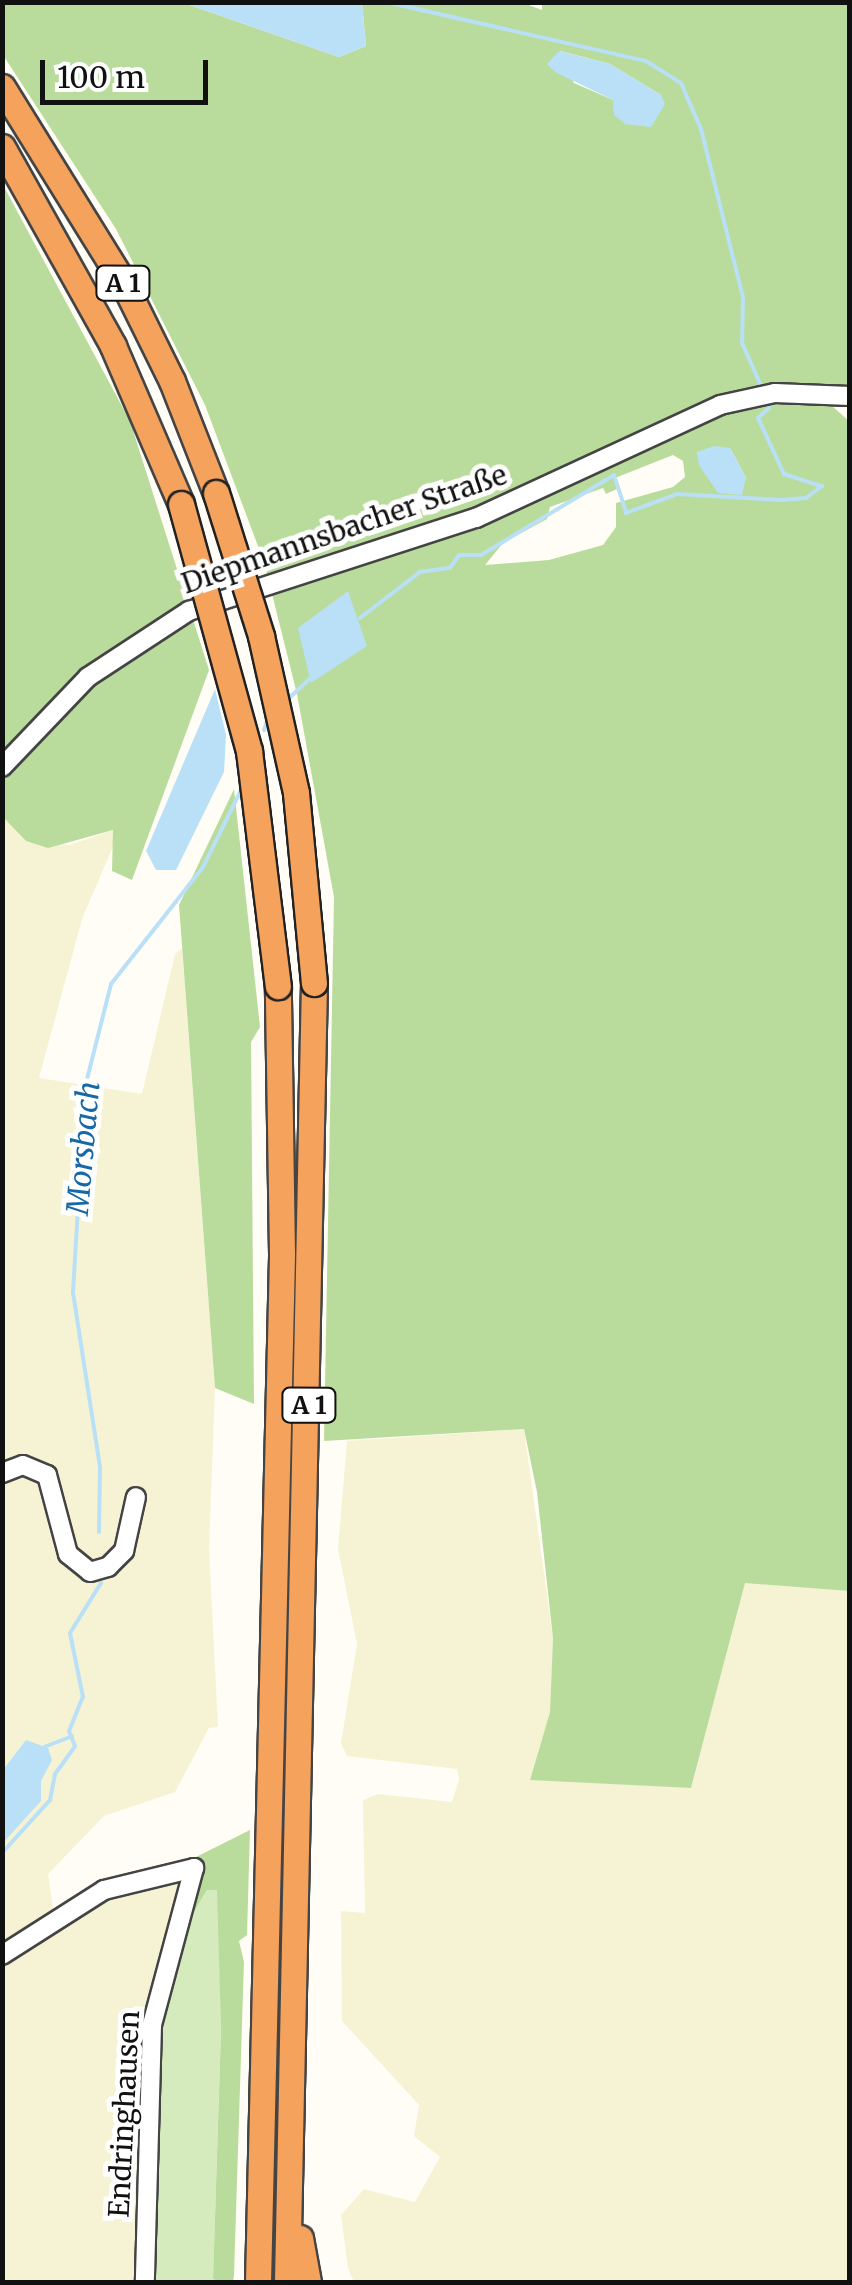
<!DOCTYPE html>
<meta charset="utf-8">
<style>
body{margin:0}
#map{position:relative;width:852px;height:2285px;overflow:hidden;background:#fffdf5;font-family:Merriweather,serif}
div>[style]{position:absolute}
.farmland>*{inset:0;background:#f6f3d4}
.green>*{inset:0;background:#d5ebbd}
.forest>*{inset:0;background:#b9dc9c}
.water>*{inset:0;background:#b9e0f7}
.stream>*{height:4px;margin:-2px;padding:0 2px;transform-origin:2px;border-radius:2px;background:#b9e0f7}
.roads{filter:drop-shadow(2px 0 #444) drop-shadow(-2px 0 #444) drop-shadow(0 2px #444) drop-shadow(0 -2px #444)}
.minor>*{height:18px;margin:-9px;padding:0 9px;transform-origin:9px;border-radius:9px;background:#fff}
.highway>*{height:25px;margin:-12.5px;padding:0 12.5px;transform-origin:12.5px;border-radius:12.5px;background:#f5a25d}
.bridges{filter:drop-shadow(2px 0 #222) drop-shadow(-2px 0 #222) drop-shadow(0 2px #222) drop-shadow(0 -2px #222)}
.highway-bridge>*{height:25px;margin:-12.5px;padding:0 12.5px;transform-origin:12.5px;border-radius:12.5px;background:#f5a25d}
span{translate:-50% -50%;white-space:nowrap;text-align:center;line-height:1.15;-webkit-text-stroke:10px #fff;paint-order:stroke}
.shield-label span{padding:2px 8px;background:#fff;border:2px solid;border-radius:8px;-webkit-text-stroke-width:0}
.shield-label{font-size:25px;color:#111;font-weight:700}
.street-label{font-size:28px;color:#111}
.water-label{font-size:30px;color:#1768a6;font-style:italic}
.frame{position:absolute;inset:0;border:5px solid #111;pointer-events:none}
.scale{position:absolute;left:40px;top:60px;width:168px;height:45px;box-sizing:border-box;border:5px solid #111;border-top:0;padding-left:12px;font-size:30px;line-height:35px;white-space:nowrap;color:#111;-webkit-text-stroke:8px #fff;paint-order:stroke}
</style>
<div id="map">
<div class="farmland">
<div style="clip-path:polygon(3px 817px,26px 841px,70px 845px,113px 830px,118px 835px,82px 919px,39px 1078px,142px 1094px,175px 954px,182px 948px,215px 1388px,209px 1549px,218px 1727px,209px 1728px,175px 1792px,104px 1816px,48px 1874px,56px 1928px,116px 1894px,185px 1875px,141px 2282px,3px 2282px)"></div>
<div style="clip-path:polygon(524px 1429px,553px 1638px,550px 1712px,530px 1779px,691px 1788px,745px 1582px,849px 1591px,849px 2282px,354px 2282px,348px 2268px,341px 2215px,364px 2189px,415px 2202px,440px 2157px,414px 2136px,419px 2105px,342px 2021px,341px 1911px,365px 1913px,363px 1800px,378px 1794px,452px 1802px,459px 1779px,457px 1769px,347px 1756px,341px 1743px,357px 1644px,338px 1549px,347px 1441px)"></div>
</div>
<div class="green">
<div style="clip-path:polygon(207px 1890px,218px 1890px,221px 2030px,213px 2279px,220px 2282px,147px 2282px,154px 2025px,186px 1927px)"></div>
</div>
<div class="forest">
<div style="clip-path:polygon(evenodd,521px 2px,542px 10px,542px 3px,849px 3px,850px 393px,832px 406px,850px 422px,849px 1591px,745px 1583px,691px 1788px,530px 1780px,550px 1712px,553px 1638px,537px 1492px,524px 1429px,324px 1441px,334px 897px,297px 694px,264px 562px,205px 405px,116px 229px,3px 55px,3px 3px,184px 3px,339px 57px,366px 46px,362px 3px,521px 2px,560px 51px,610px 64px,661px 95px,613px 100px,574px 83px,560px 51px,521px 2px,730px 448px,746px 478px,717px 491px,697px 453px,730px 448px,521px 2px,673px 455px,683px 461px,685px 477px,673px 487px,616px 503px,616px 527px,603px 545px,549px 560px,485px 565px,503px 543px,547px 519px,550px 507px,603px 488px,606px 494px,617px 489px,615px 478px,673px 455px)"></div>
<div style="clip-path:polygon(2px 183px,130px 421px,209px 670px,132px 880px,112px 871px,113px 830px,48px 848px,26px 841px,3px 817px)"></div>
<div style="clip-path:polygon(234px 789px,260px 1027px,251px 1042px,254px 1404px,215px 1388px,179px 905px)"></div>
<div style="clip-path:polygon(250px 1830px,247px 1935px,239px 1941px,244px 1962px,234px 2275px,233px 2282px,220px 2282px,213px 2279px,221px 2030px,217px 1890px,207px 1890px,185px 1928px,184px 1863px)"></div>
</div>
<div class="water">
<div style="clip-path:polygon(184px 3px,362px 3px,366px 46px,339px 57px)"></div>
<div style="clip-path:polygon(559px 51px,610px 64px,661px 95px,665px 104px,651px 127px,625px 124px,614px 115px,613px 100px,555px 72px,547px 64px)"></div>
<div style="clip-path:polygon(714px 446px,730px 448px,746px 478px,742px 495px,718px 493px,699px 465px,697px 452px)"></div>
<div style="clip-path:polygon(348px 591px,367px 646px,311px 683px,298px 628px)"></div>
<div style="clip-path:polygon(215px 689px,226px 735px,224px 772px,176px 870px,156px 870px,146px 851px)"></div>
<div style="clip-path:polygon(26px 1740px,48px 1748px,52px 1760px,41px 1781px,41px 1801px,3px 1843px,3px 1770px)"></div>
</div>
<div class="stream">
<div style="left:386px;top:2px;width:267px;rotate:12.8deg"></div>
<div style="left:646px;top:61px;width:41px;rotate:32.2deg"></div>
<div style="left:681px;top:83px;width:50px;rotate:66.5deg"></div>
<div style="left:701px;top:129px;width:173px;rotate:76deg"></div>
<div style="left:743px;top:297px;width:46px;rotate:91.2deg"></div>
<div style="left:742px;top:343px;width:49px;rotate:66deg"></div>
<div style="left:769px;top:408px;width:15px;rotate:138deg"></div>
<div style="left:758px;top:418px;width:62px;rotate:65.1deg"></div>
<div style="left:784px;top:474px;width:40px;rotate:18deg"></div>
<div style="left:360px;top:618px;width:76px;rotate:-37.5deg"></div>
<div style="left:420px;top:572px;width:30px;rotate:-8deg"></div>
<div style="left:450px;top:568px;width:16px;rotate:-55deg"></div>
<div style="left:459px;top:555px;width:22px"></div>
<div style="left:481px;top:555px;width:155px;rotate:-31deg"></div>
<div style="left:614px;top:475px;width:40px;rotate:72deg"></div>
<div style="left:626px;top:513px;width:54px;rotate:-20.4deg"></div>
<div style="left:677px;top:494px;width:105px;rotate:3.3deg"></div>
<div style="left:782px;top:500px;width:24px;rotate:-5deg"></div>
<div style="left:806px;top:498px;width:20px;rotate:-37deg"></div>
<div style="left:288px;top:699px;width:34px;rotate:-43deg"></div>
<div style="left:264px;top:730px;width:12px;rotate:-70deg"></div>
<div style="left:99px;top:1532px;width:65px;rotate:-89.1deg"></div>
<div style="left:100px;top:1467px;width:177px;rotate:-98.8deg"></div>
<div style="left:73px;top:1292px;width:205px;rotate:-86.6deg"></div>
<div style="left:85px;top:1087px;width:106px;rotate:-75.8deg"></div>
<div style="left:111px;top:984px;width:149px;rotate:-51.8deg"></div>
<div style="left:203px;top:867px;width:88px;rotate:-63.7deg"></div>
<div style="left:44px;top:1747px;width:30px;rotate:-21deg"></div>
<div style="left:2px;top:1853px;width:72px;rotate:-47.8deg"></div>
<div style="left:50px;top:1800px;width:26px;rotate:-79deg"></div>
<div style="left:55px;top:1774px;width:34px;rotate:-54deg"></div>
<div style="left:75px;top:1746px;width:16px;rotate:-112deg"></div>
<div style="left:69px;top:1731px;width:37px;rotate:-68deg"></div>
<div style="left:83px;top:1697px;width:65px;rotate:-101.5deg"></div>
<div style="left:70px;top:1633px;width:59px;rotate:-58.2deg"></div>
</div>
<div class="roads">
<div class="minor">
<div style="left:2px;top:767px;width:124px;rotate:-46.3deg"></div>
<div style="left:88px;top:677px;width:121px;rotate:-33.2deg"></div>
<div style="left:189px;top:611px;width:302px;rotate:-18deg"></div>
<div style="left:476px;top:518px;width:269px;rotate:-24.8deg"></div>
<div style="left:720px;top:405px;width:56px;rotate:-12.3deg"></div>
<div style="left:775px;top:393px;width:75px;rotate:2.3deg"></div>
<div style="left:2px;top:1473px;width:22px;rotate:-21deg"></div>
<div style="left:23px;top:1465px;width:26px;rotate:23deg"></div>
<div style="left:47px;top:1475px;width:82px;rotate:75.1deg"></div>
<div style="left:68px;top:1554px;width:28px;rotate:39deg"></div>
<div style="left:90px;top:1572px;width:19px;rotate:-16deg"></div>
<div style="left:108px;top:1567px;width:23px;rotate:-45deg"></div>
<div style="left:124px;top:1551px;width:55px;rotate:-77.5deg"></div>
<div style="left:2px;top:1955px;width:121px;rotate:-32.5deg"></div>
<div style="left:104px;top:1890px;width:93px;rotate:-13.7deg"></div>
<div style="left:194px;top:1868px;width:163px;rotate:105deg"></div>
<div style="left:152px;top:2025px;width:257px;rotate:91.6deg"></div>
</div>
<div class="highway">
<div style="left:2px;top:87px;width:232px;rotate:58.2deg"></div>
<div style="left:124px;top:284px;width:108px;rotate:63.7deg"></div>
<div style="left:172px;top:381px;width:120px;rotate:68.6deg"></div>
<div style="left:2px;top:147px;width:228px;rotate:60.8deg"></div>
<div style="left:113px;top:346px;width:172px;rotate:66.7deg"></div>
<div style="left:300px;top:2238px;width:45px;rotate:79.7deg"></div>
<div style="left:258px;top:2282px;width:1029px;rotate:-88.66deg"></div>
<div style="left:282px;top:1253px;width:267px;rotate:-90.9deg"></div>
<div style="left:287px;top:2282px;width:1299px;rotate:-88.81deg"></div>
</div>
</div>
<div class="bridges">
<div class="highway-bridge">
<div style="left:216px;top:493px;width:150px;rotate:72.5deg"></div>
<div style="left:261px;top:636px;width:161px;rotate:77.4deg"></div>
<div style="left:296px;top:793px;width:191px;rotate:84.6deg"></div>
<div style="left:181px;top:504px;width:256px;rotate:74.6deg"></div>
<div style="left:249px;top:751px;width:237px;rotate:83deg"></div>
</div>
</div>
<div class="shield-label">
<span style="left:123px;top:283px">A 1</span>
<span style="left:309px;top:1405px">A 1</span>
</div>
<div class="street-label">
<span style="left:344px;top:529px;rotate:-19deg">Diepmannsbacher Straße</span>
<span style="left:124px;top:2114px;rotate:-87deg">Endringhausen</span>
</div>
<div class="water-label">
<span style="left:83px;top:1148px;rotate:-85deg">Morsbach</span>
</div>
<div class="frame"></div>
<div class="scale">100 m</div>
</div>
